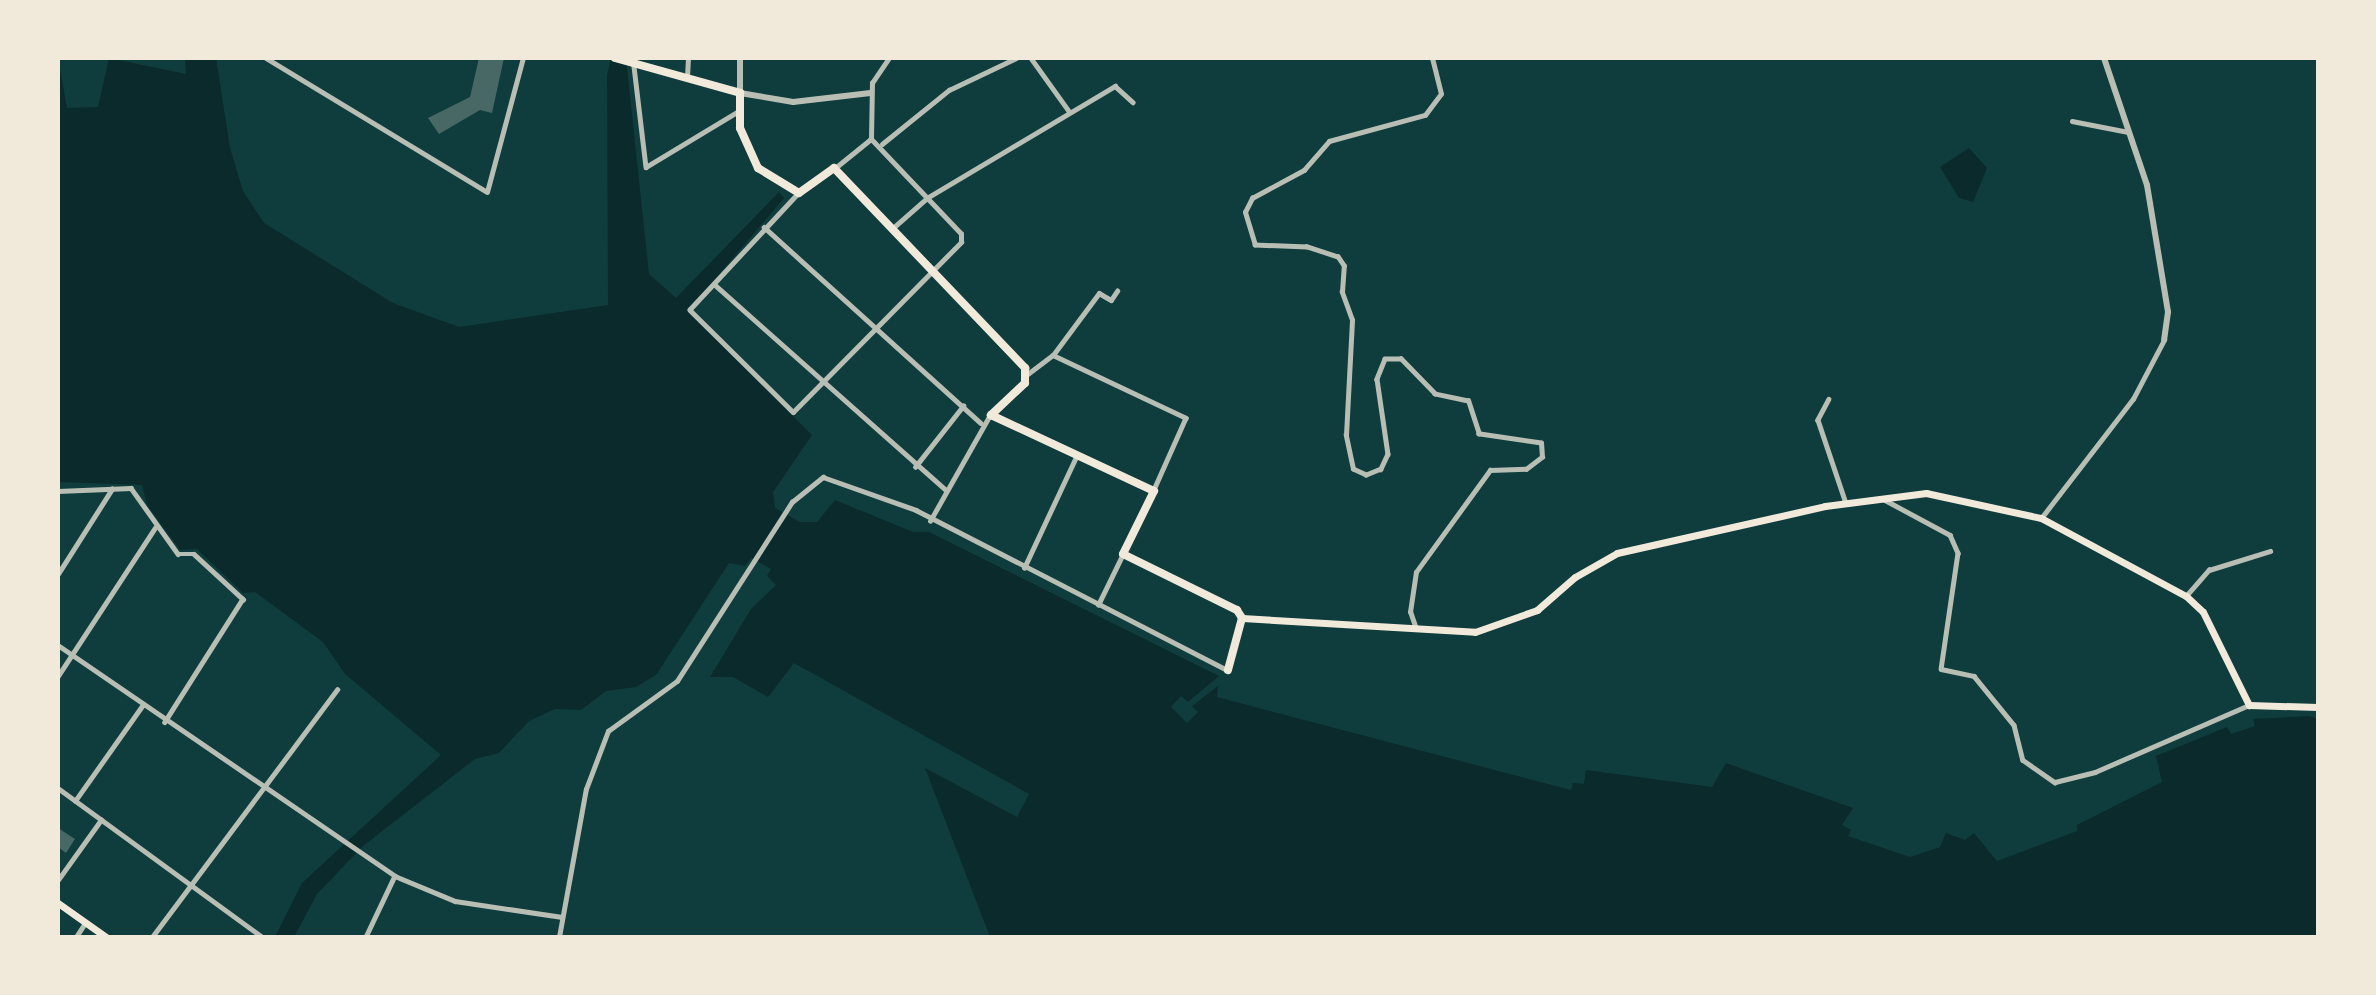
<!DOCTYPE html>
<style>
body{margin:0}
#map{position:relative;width:2376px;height:995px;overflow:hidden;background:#0f3d3e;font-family:Manrope,sans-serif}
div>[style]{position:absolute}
.water>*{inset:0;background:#0a2a2b}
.pier>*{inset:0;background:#0f3d3e}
.building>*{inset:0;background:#486865}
.minor>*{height:4.5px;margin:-2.25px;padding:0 2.25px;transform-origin:2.25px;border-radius:2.25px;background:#b8beb3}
.tertiary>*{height:6px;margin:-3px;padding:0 3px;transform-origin:3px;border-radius:3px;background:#b8beb3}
.secondary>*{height:7px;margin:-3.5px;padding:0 3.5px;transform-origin:3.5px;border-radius:3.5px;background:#f1e9da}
.trunk>*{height:8px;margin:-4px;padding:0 4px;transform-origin:4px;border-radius:4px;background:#f1e9da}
span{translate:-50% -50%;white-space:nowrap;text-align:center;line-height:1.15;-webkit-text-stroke:5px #f1e9da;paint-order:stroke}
.frame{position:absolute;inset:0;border:60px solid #f1e9da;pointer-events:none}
</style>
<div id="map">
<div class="water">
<div style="clip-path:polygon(58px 58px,67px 108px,98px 107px,109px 58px,186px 74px,185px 58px,216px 58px,230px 148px,243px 191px,264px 223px,393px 303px,459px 327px,608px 305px,607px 75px,611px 58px,626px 58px,649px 274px,676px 298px,779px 192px,784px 198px,688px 311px,812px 435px,773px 492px,775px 508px,800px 522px,817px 522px,835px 500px,913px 532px,929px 532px,1219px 676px,1217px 697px,1571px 790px,1573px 783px,1584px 784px,1586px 770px,1712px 787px,1726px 763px,1853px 808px,1842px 825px,1851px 830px,1848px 836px,1910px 857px,1940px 847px,1946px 833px,1965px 840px,1974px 833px,1997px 861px,2077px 831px,2077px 825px,2162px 782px,2156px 756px,2227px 727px,2231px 734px,2255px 726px,2253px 719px,2309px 716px,2318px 719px,2318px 937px,990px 937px,925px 768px,1017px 817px,1029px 794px,794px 663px,768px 697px,733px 677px,710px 677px,751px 609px,776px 585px,767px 576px,771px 569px,751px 558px,745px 566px,729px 563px,656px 675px,636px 687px,606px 691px,581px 710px,555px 709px,529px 721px,499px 753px,475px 759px,363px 846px,317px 894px,294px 937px,275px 937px,302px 883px,441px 755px,345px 674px,323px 642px,255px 592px,243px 593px,197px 549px,180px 550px,147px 505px,142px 485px,58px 482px)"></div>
<div style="clip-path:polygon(1969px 148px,1987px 168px,1973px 202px,1959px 198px,1940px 167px)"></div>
</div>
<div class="pier">
<div style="clip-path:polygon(1219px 676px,1223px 682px,1192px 706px,1198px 712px,1187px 723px,1171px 707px,1181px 696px,1188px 702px)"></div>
</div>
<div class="building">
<div style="clip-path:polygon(479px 58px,504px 58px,492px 113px,480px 110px,439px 134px,428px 118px,470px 97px)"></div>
<div style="clip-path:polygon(58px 828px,75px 839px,66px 853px,58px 847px)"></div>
</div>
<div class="minor">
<div style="left:266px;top:58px;width:258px;rotate:31.2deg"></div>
<div style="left:487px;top:192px;width:139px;rotate:-75deg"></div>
<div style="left:633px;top:58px;width:110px;rotate:83.2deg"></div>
<div style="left:646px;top:167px;width:106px;rotate:-31.1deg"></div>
<div style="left:1031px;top:58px;width:65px;rotate:54.4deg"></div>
<div style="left:1102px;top:58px;width:31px"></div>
<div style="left:1218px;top:58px;width:28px"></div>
<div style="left:687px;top:77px;width:19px;rotate:-87deg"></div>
<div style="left:2072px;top:121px;width:57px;rotate:11.1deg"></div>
<div style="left:882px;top:144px;width:86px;rotate:-38.9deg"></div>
<div style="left:949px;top:90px;width:74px;rotate:-25.5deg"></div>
<div style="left:835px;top:168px;width:46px;rotate:-38.9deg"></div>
<div style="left:871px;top:139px;width:56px;rotate:-89deg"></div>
<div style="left:872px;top:83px;width:30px;rotate:-56deg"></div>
<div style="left:798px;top:194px;width:158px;rotate:133deg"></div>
<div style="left:690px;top:310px;width:145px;rotate:44.7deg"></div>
<div style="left:793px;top:412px;width:239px;rotate:-45.3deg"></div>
<div style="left:961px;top:242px;width:8px;rotate:-90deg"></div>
<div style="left:961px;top:234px;width:131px;rotate:-133.5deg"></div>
<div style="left:764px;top:227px;width:292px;rotate:42.1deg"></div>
<div style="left:893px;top:228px;width:45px;rotate:-41.4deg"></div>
<div style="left:927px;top:198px;width:219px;rotate:-30.8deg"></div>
<div style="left:1115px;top:86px;width:24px;rotate:42deg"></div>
<div style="left:714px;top:284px;width:309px;rotate:41.6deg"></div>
<div style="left:1053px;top:355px;width:77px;rotate:-53.4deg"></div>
<div style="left:1099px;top:293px;width:14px;rotate:30deg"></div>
<div style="left:1111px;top:300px;width:11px;rotate:-56deg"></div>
<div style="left:1025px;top:376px;width:35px;rotate:-37deg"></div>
<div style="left:1053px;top:355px;width:147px;rotate:25.3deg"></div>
<div style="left:1186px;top:418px;width:79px;rotate:114deg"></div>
<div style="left:1829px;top:399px;width:24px;rotate:118deg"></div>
<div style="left:1818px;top:420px;width:88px;rotate:71.4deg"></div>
<div style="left:915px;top:467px;width:78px;rotate:-51.8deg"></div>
<div style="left:58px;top:491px;width:73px;rotate:-2.4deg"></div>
<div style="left:131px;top:488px;width:81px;rotate:54.5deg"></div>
<div style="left:178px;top:554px;width:16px"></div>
<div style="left:194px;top:554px;width:67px;rotate:42.6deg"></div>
<div style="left:243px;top:599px;width:146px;rotate:122.4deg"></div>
<div style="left:1885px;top:500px;width:74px;rotate:28.3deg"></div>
<div style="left:1950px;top:535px;width:20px;rotate:66deg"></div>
<div style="left:1958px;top:553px;width:117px;rotate:98.3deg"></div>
<div style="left:1941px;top:669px;width:34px;rotate:12deg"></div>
<div style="left:1974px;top:676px;width:63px;rotate:50.8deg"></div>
<div style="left:2014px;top:725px;width:36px;rotate:76deg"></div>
<div style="left:2023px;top:760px;width:39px;rotate:35deg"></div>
<div style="left:2055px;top:782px;width:41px;rotate:-14deg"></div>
<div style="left:2095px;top:772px;width:168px;rotate:-23.5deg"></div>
<div style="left:2042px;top:517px;width:149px;rotate:-52.4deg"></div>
<div style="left:2133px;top:399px;width:67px;rotate:-62.3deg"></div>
<div style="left:930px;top:521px;width:122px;rotate:-60.5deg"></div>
<div style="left:1024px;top:568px;width:125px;rotate:-64.9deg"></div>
<div style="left:58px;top:574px;width:101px;rotate:-57.6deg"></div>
<div style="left:2186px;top:596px;width:35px;rotate:-49deg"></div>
<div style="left:2209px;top:570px;width:64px;rotate:-17.3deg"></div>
<div style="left:1098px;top:605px;width:57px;rotate:-63.9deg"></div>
<div style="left:1416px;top:629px;width:18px;rotate:-109deg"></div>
<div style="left:1410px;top:612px;width:40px;rotate:-81.5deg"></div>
<div style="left:1416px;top:572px;width:126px;rotate:-54deg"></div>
<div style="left:1490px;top:470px;width:36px;rotate:-2deg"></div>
<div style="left:1526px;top:469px;width:20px;rotate:-37deg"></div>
<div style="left:1542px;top:457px;width:14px;rotate:-94deg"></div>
<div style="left:1541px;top:443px;width:63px;rotate:-171.7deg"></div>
<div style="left:1479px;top:434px;width:35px;rotate:-108deg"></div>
<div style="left:1468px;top:401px;width:34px;rotate:-168deg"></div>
<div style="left:1435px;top:394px;width:49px;rotate:-134.2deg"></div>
<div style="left:1401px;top:359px;width:16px;rotate:180deg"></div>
<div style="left:1385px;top:359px;width:22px;rotate:112deg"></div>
<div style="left:1377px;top:379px;width:76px;rotate:81.7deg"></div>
<div style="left:1388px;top:454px;width:17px;rotate:115deg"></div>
<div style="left:1381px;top:469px;width:16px;rotate:158deg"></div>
<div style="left:1366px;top:475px;width:14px;rotate:-155deg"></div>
<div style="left:1353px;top:469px;width:35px;rotate:-102deg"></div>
<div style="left:1346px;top:435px;width:115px;rotate:-87deg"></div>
<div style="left:1352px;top:320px;width:30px;rotate:-110deg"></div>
<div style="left:1342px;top:292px;width:26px;rotate:-86deg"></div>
<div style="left:1344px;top:266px;width:11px;rotate:-124deg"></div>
<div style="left:1338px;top:257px;width:33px;rotate:-162deg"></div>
<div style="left:1307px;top:247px;width:52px;rotate:-177.8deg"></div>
<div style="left:1255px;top:245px;width:34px;rotate:-107deg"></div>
<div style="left:1245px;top:212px;width:16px;rotate:-63deg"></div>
<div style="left:1252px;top:198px;width:59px;rotate:-28.3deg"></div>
<div style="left:1304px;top:170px;width:38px;rotate:-49deg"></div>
<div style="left:1329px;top:141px;width:99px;rotate:-15.2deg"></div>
<div style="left:1425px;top:115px;width:26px;rotate:-53deg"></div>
<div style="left:1441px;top:94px;width:37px;rotate:-104deg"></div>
<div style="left:58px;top:645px;width:409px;rotate:34.4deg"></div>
<div style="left:395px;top:876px;width:68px;rotate:115.4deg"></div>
<div style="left:58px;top:676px;width:177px;rotate:-56.8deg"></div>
<div style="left:58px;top:788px;width:253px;rotate:36.1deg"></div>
<div style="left:75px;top:801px;width:116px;rotate:-54.8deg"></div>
<div style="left:395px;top:876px;width:65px;rotate:22.6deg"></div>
<div style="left:455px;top:901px;width:108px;rotate:8.5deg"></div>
<div style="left:58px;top:880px;width:74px;rotate:-54.4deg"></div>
<div style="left:76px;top:937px;width:17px;rotate:-57deg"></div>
<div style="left:152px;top:937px;width:309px;rotate:-53.2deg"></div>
<div style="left:559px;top:937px;width:150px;rotate:-79.7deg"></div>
<div style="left:586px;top:789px;width:62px;rotate:-69.2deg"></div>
<div style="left:608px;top:731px;width:85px;rotate:-35.9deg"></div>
<div style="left:677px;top:681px;width:213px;rotate:-57.3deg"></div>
<div style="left:792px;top:502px;width:40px;rotate:-39deg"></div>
<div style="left:823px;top:477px;width:99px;rotate:19.5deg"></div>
<div style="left:916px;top:510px;width:350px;rotate:27.2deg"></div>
</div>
<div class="tertiary">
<div style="left:740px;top:58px;width:35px;rotate:90deg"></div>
<div style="left:740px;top:93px;width:54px;rotate:9.6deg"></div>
<div style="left:793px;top:102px;width:78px;rotate:-6.7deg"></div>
<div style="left:2104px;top:58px;width:134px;rotate:71.3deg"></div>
<div style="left:2147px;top:185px;width:129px;rotate:80.6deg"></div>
<div style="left:2168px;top:312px;width:28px;rotate:98deg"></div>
</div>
<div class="secondary">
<div style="left:1242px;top:618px;width:233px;rotate:3.4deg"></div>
<div style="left:1475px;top:632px;width:66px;rotate:-19.5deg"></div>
<div style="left:1537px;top:610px;width:50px;rotate:-41deg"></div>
<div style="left:1575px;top:577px;width:48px;rotate:-29.7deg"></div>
<div style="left:1617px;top:553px;width:213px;rotate:-12.7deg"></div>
<div style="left:1825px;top:506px;width:102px;rotate:-7.3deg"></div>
<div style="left:1926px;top:493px;width:118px;rotate:12.3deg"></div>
<div style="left:2041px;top:518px;width:165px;rotate:28.3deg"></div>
<div style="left:2186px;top:596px;width:23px;rotate:43deg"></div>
<div style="left:2203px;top:612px;width:104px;rotate:63.7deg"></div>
<div style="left:2249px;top:705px;width:69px;rotate:1.7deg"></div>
<div style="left:58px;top:903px;width:59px;rotate:35.3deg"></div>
</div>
<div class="trunk">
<div style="left:615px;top:58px;width:130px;rotate:15.6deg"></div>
<div style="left:740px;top:93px;width:35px;rotate:90deg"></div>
<div style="left:740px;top:128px;width:44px;rotate:65.8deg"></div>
<div style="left:758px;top:168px;width:48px;rotate:31.4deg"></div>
<div style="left:799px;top:193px;width:43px;rotate:-35.5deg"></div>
<div style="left:834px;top:168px;width:277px;rotate:46.3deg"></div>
<div style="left:1025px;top:368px;width:15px;rotate:90deg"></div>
<div style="left:1025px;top:383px;width:47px;rotate:136.7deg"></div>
<div style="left:991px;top:415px;width:180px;rotate:25deg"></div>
<div style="left:1154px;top:491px;width:70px;rotate:116.2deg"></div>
<div style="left:1123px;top:554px;width:127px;rotate:26.2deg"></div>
<div style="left:1237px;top:610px;width:9px;rotate:58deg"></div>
<div style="left:1242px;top:618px;width:54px;rotate:105.1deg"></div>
</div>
<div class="frame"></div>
</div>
